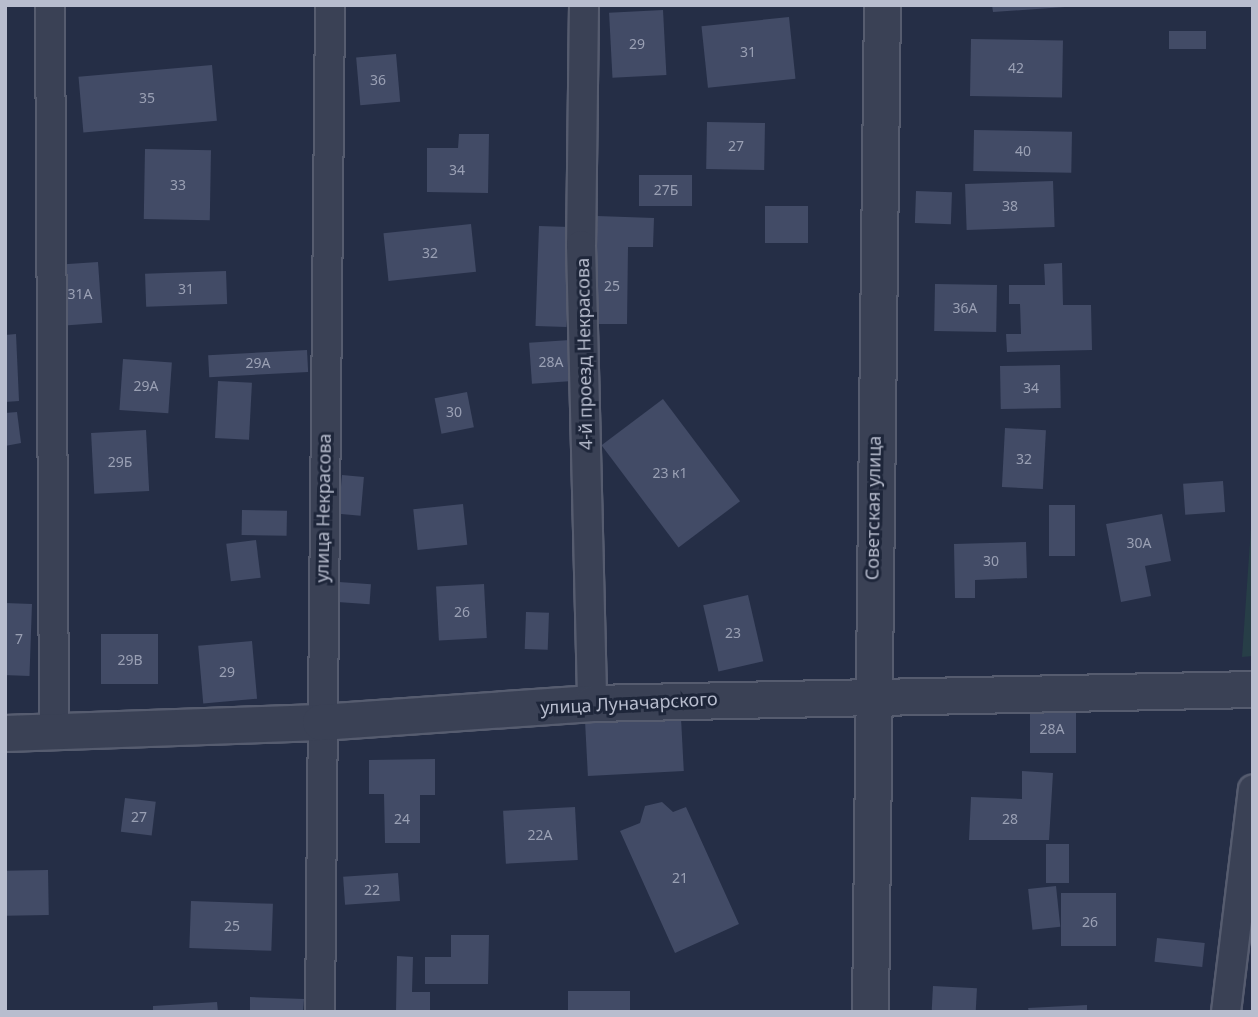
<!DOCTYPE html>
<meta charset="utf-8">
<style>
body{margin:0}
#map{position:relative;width:1258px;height:1017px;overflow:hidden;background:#252e46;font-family:"Noto Sans",sans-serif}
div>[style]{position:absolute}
.green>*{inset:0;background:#273e47}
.building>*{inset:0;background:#424b66;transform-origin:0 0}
.roads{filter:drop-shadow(2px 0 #565c6f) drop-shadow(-2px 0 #565c6f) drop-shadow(0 2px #565c6f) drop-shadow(0 -2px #565c6f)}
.minor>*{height:28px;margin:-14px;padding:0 14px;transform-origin:14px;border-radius:14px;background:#3a4155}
.tertiary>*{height:35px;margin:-17.5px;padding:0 17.5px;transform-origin:17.5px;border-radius:17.5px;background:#3a4155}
span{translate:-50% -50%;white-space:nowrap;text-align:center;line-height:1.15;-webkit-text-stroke:6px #1e263a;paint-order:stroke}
.number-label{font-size:14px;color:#9aa0b4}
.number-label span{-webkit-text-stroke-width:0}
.street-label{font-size:18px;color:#b8bdce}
.frame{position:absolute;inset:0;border:7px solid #b8bdce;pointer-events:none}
</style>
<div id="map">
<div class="green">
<div style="clip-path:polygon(1253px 499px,1253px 656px,1242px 657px)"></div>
</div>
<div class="building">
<div style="clip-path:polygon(992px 5px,1065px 5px,1065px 7px,993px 12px)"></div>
<div style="left:663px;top:10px;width:65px;height:54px;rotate:87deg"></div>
<div style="left:789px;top:17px;width:62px;height:88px;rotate:84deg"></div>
<div style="left:1169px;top:31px;width:37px;height:18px"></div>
<div style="left:971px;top:39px;width:92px;height:57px;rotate:1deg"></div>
<div style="left:396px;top:54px;width:48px;height:40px;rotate:85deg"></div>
<div style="left:212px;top:65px;width:56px;height:134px;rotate:85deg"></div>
<div style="left:707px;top:122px;width:58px;height:47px;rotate:1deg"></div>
<div style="left:974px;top:130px;width:98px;height:41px;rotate:1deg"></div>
<div style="clip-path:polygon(459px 134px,489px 134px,488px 193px,427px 192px,427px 148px,458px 148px)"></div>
<div style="left:145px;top:149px;width:66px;height:70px;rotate:1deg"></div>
<div style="left:639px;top:175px;width:53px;height:31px"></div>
<div style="left:1053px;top:181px;width:46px;height:88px;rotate:88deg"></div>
<div style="left:916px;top:191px;width:36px;height:32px;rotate:2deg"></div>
<div style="left:808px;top:206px;width:37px;height:43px;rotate:90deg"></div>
<div style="clip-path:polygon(597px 216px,654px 218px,653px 247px,628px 247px,627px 324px,595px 324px)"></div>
<div style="left:471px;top:224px;width:48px;height:88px;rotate:84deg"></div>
<div style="left:539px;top:226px;width:31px;height:100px;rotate:2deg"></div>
<div style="left:98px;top:262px;width:61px;height:41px;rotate:86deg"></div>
<div style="clip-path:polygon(1062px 263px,1063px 305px,1091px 305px,1092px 350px,1007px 352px,1006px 334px,1021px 334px,1020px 304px,1009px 304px,1009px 285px,1045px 285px,1044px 264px)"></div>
<div style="left:226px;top:271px;width:33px;height:81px;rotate:88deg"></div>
<div style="left:935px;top:284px;width:62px;height:47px;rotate:1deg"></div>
<div style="clip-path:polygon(16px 334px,19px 401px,5px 402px,5px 335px)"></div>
<div style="left:570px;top:340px;width:41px;height:41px;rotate:86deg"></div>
<div style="left:307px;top:350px;width:22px;height:99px;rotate:87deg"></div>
<div style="left:123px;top:359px;width:49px;height:51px;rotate:4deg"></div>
<div style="left:1060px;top:365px;width:43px;height:60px;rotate:89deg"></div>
<div style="left:218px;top:381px;width:34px;height:57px;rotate:3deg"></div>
<div style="left:467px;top:392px;width:36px;height:33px;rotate:79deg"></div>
<div style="left:663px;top:399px;width:128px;height:77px;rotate:53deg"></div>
<div style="clip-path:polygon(17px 412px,21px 443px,5px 446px,5px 413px)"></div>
<div style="left:1005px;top:428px;width:41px;height:59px;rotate:3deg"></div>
<div style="left:146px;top:430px;width:61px;height:55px;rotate:87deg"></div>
<div style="left:342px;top:475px;width:22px;height:39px;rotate:5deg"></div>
<div style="left:1223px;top:481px;width:31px;height:40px;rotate:86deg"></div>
<div style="left:463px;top:504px;width:41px;height:50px;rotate:84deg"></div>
<div style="left:1049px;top:505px;width:26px;height:51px"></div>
<div style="left:242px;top:510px;width:45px;height:25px;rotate:1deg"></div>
<div style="clip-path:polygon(1162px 514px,1171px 561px,1145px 566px,1151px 596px,1121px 602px,1106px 524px)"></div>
<div style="left:256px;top:540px;width:38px;height:30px;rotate:83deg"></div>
<div style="clip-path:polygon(1026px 542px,1027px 578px,975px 580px,975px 598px,955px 598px,954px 544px)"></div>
<div style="left:339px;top:582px;width:32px;height:20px;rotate:4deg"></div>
<div style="left:484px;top:584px;width:54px;height:48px;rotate:87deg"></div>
<div style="left:748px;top:595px;width:68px;height:46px;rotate:77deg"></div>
<div style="left:5px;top:603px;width:27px;height:72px;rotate:2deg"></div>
<div style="left:526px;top:612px;width:23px;height:37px;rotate:2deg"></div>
<div style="left:158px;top:634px;width:50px;height:57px;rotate:90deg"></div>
<div style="left:252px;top:641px;width:58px;height:54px;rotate:85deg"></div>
<div style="left:1030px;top:705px;width:46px;height:48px"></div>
<div style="left:681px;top:718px;width:53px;height:96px;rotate:87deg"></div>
<div style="clip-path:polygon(435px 759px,435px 795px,420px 795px,420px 843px,385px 843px,384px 794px,369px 794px,369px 760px)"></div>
<div style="clip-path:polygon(1022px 771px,1053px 773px,1049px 840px,969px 840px,971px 797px,1022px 799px)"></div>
<div style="left:125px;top:798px;width:31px;height:34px;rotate:7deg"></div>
<div style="clip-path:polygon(662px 802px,673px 812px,686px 807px,739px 924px,675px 953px,620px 831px,640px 823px,645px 806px)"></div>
<div style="left:575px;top:807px;width:53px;height:72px;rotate:87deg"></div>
<div style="left:1046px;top:844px;width:23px;height:39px"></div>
<div style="left:48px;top:870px;width:45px;height:43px;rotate:89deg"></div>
<div style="left:398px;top:873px;width:28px;height:55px;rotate:86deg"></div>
<div style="left:1056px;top:886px;width:41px;height:28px;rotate:84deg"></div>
<div style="left:1116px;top:893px;width:53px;height:55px;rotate:90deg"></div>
<div style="left:191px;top:901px;width:82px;height:47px;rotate:2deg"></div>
<div style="clip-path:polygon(451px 935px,489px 935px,488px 984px,425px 984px,425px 957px,451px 957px)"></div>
<div style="left:1157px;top:938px;width:48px;height:24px;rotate:6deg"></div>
<div style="clip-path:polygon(397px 956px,413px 957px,412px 992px,430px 992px,430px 1012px,396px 1012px)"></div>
<div style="left:933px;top:986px;width:44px;height:26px;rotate:3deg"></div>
<div style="left:568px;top:991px;width:62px;height:21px"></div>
<div style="clip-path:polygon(250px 997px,304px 999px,303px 1012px,250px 1012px)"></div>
<div style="clip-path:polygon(217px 1002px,218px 1012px,153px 1012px,153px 1006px)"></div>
<div style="clip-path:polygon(1087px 1005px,1087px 1012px,1029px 1012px,1028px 1008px)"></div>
</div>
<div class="roads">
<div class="minor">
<div style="left:50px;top:5px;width:726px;rotate:89.68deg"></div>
<div style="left:584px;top:5px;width:240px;rotate:90.7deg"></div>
<div style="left:581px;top:245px;width:458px;rotate:88.6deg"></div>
<div style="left:320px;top:1012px;width:1007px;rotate:-89.43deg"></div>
<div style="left:1226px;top:1012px;width:224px;rotate:-83.1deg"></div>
</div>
<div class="tertiary">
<div style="left:5px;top:733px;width:315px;rotate:-2deg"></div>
<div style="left:320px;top:722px;width:273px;rotate:-4deg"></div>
<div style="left:592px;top:703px;width:661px;rotate:-1.21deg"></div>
<div style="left:870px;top:1012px;width:1007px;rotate:-89.32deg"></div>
</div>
</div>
<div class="number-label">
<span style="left:637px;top:44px">29</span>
<span style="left:748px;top:52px">31</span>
<span style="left:1016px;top:68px">42</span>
<span style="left:378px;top:80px">36</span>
<span style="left:147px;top:98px">35</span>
<span style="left:736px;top:146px">27</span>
<span style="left:1023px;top:151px">40</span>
<span style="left:457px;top:170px">34</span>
<span style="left:178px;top:185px">33</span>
<span style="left:666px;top:190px">27Б</span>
<span style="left:1010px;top:206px">38</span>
<span style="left:430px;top:253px">32</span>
<span style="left:612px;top:286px">25</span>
<span style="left:186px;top:289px">31</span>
<span style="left:80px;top:294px">31А</span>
<span style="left:965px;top:308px">36А</span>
<span style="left:551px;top:362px">28А</span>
<span style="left:258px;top:363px">29А</span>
<span style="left:146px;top:386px">29А</span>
<span style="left:1031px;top:388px">34</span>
<span style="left:454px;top:412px">30</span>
<span style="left:1024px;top:459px">32</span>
<span style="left:120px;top:462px">29Б</span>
<span style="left:670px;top:473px">23 к1</span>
<span style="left:1139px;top:543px">30А</span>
<span style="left:991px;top:561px">30</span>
<span style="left:462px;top:612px">26</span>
<span style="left:733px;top:633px">23</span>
<span style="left:19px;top:639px">7</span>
<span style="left:130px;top:660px">29В</span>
<span style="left:227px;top:672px">29</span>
<span style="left:1052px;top:729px">28А</span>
<span style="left:139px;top:817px">27</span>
<span style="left:402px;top:819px">24</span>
<span style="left:1010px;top:819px">28</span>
<span style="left:540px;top:835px">22А</span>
<span style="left:680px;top:878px">21</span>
<span style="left:372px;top:890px">22</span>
<span style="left:1090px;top:922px">26</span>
<span style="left:232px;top:926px">25</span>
</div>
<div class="street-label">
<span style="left:584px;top:354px;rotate:-91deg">4-й проезд Некрасова</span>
<span style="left:323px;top:508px;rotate:-89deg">улица Некрасова</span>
<span style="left:873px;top:508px;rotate:-89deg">Советская улица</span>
<span style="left:629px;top:703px;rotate:-3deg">улица Луначарского</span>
</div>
<div class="frame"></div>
</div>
